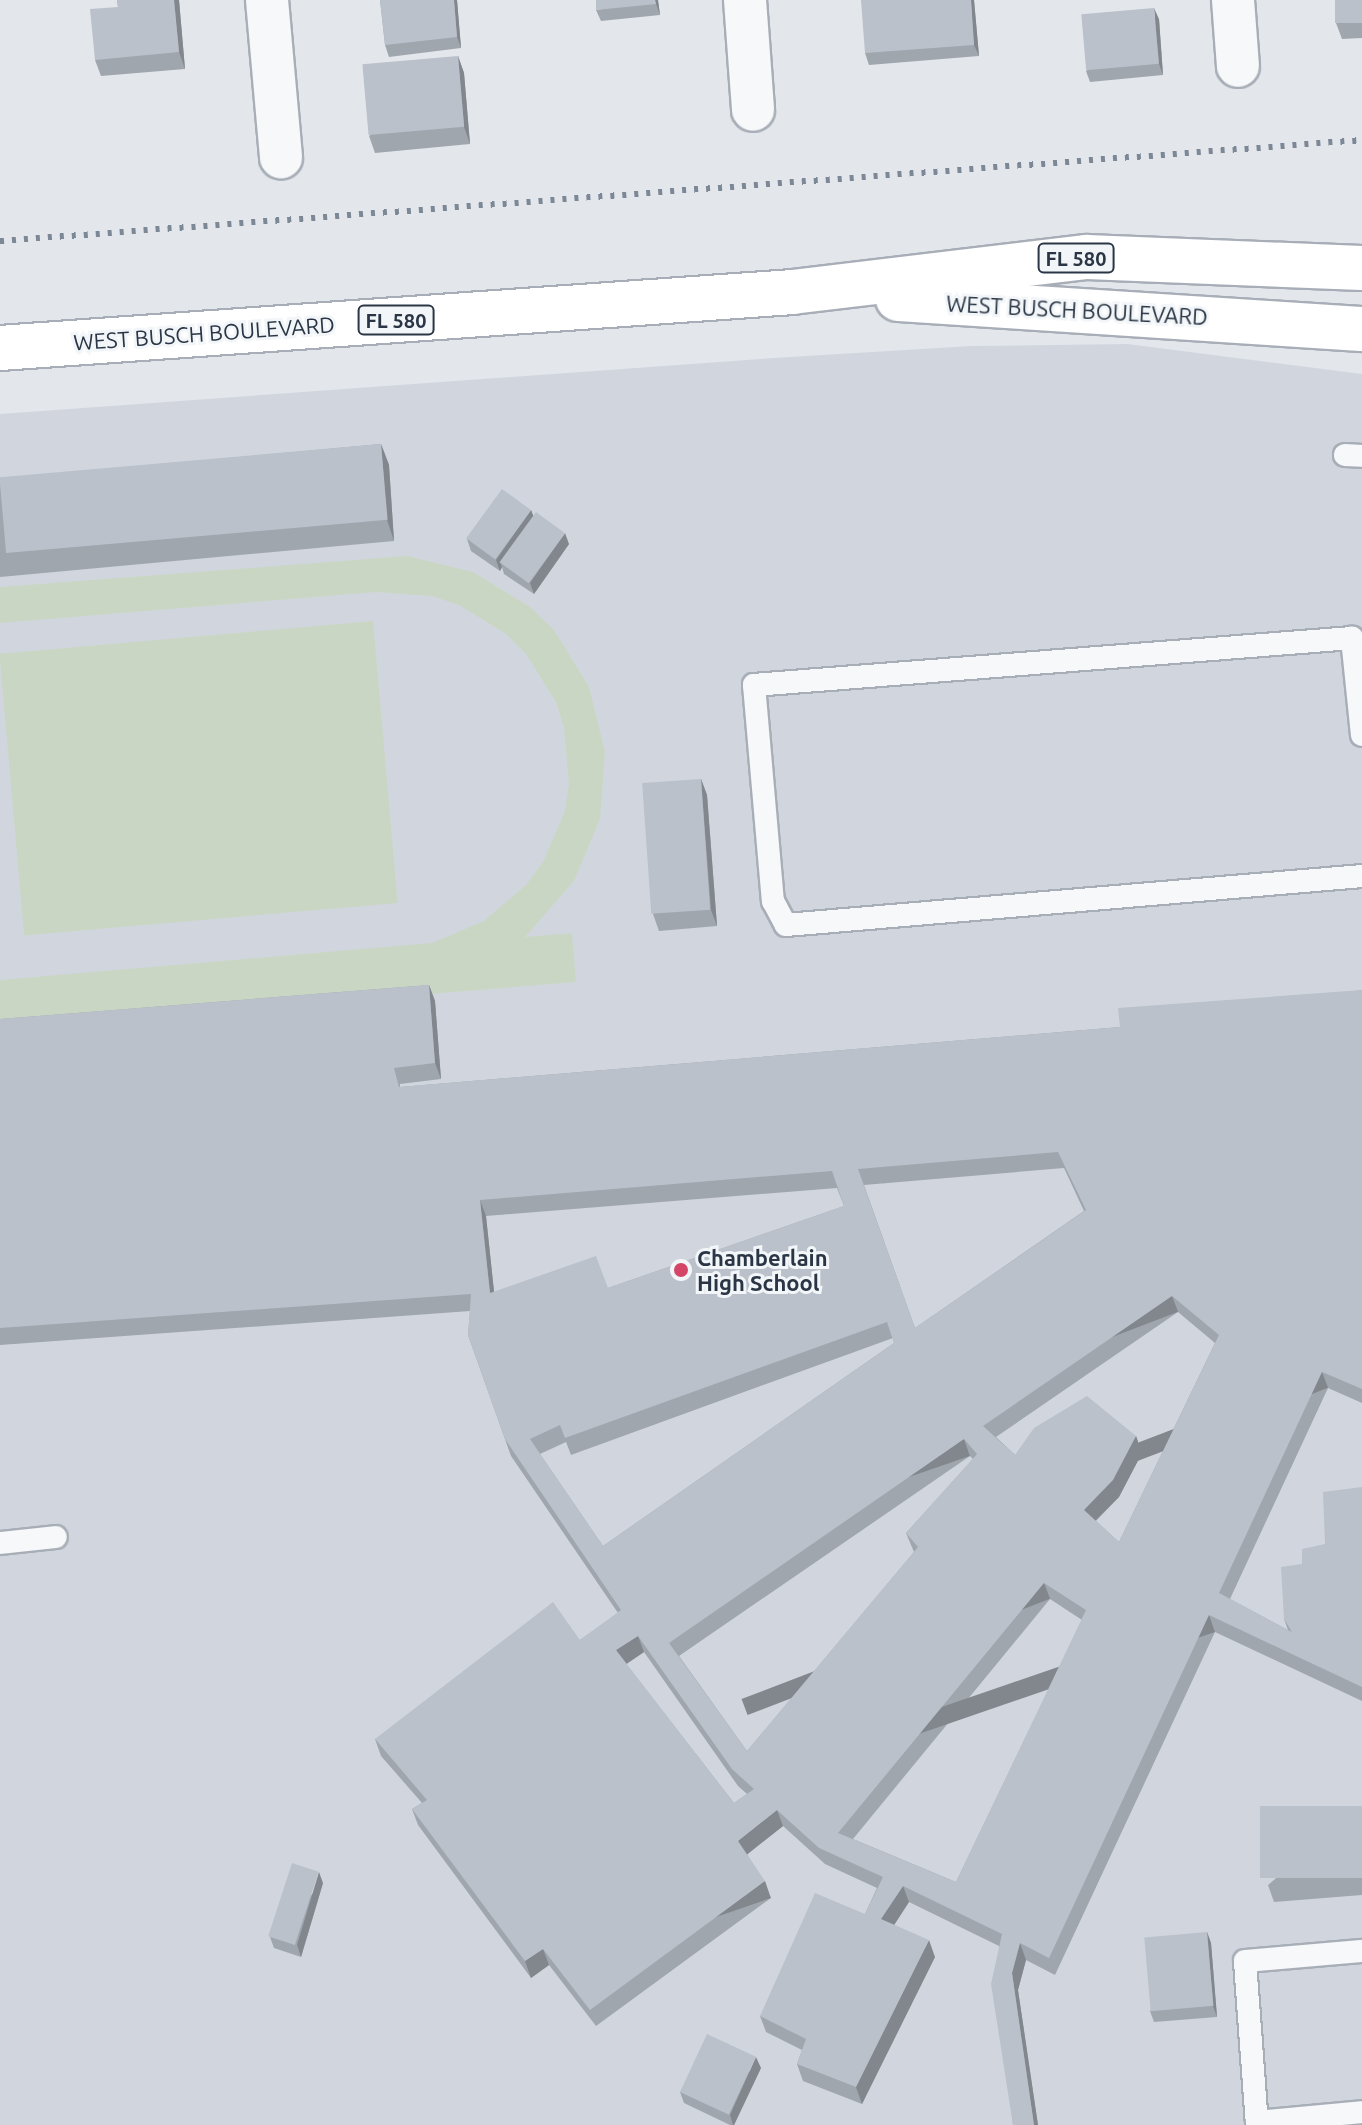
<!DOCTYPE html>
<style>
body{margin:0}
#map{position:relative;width:1362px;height:2125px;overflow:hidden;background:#e3e7ec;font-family:Ubuntu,sans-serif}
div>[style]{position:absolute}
.built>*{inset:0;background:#d1d6de}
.green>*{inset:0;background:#cad6c4;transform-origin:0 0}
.roads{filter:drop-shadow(2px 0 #a8aeb7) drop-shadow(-2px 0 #a8aeb7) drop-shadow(0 2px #a8aeb7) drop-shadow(0 -2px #a8aeb7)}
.service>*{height:22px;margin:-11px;padding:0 11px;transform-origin:11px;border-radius:11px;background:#f6f8fa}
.minor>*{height:42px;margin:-21px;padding:0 21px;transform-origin:21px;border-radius:21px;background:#f6f8fa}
.primary>*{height:44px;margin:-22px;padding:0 22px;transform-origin:22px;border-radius:22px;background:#fff}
.rail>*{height:6px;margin-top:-3px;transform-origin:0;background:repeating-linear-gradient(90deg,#7c8896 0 4px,transparent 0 12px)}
.wall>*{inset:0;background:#a0a6ae}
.shaded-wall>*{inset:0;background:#82878d;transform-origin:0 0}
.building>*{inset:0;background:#bac1ca;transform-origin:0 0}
.dots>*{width:22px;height:22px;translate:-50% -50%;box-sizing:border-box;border:4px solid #f3f6f9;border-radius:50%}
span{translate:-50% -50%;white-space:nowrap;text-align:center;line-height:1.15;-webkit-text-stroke:6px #f3f6f9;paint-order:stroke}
.shield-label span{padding:2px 6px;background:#f3f6f9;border:2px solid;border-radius:6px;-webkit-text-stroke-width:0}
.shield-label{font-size:20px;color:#2a3645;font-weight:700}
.street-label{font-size:22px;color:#2a3645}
.poi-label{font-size:22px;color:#2a3645;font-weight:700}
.left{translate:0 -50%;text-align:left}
</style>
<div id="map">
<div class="built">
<div style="clip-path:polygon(1127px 344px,1362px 374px,1362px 2125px,0 2125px,0 414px,773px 358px,971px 346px)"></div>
</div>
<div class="green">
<div style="clip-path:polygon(407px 556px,473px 572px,530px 607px,554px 630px,589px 687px,605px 752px,600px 819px,574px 881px,525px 937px,572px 933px,576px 982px,0 1029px,0 980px,432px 943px,484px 921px,526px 885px,543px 862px,565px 811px,569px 784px,564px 728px,556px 702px,526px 654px,506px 634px,459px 605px,432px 596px,376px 592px,0 623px,0 587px)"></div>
<div style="left:373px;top:621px;width:283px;height:375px;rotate:85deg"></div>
</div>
<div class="roads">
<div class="service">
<div style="left:1345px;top:455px;width:17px;rotate:3deg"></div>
<div style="left:1362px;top:735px;width:98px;rotate:-95.9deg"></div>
<div style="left:1352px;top:638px;width:600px;rotate:175.51deg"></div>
<div style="left:754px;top:685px;width:217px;rotate:85deg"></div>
<div style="left:773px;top:901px;width:27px;rotate:62deg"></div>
<div style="left:786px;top:925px;width:578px;rotate:-4.86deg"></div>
<div style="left:0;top:1543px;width:56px;rotate:-6.1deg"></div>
<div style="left:1257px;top:2122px;width:105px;rotate:-5.4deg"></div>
<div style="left:1257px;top:2125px;width:164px;rotate:-94.2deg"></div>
<div style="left:1245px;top:1961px;width:117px;rotate:-4.9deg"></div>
</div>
<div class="minor">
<div style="left:267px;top:0;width:158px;rotate:84.9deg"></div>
<div style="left:745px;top:0;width:110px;rotate:85.8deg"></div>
<div style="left:1233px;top:0;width:66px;rotate:85.7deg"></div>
</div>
<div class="primary">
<div style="left:898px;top:299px;width:465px;rotate:3.7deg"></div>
<div style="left:0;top:348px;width:794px;rotate:-4.04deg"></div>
<div style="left:792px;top:292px;width:297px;rotate:-6.8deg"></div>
<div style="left:1087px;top:257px;width:275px;rotate:2.3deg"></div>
</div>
</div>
<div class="rail">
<div style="left:0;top:241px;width:1366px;rotate:-4.24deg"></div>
</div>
<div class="wall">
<div style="clip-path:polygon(117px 0,179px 0,185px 69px,101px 76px,95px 60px,118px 7px)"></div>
<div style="clip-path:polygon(380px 0,457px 0,461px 48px,389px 57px,385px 45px)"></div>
<div style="clip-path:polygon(658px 0,660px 15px,601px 21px,596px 10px)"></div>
<div style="clip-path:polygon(974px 0,979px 56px,869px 65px,865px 53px)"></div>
<div style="clip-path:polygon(1362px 0,1362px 38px,1342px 39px,1336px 23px)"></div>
<div style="clip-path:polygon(1159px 19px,1163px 75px,1090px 82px,1086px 71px)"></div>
<div style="clip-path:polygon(458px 56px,464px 73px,470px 144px,375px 153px,369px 136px)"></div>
<div style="clip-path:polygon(381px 444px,389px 465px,394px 541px,0 577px,0 479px)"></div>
<div style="clip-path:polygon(531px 510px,533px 515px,569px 544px,534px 594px,504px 574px,502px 567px,500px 571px,471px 551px,467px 539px)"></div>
<div style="clip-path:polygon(701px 779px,707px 795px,717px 926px,659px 931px,653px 914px)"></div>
<div style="clip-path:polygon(evenodd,429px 985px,435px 1001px,441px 1079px,400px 1084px,400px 1087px,1120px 1027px,1362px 990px,1362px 1403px,1328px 1388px,1230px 1599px,1288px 1630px,1284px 1619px,1302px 1564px,1325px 1544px,1362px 1487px,1362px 1701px,1215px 1632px,1055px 1975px,1026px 1960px,1018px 1990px,1038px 2125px,1013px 2125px,999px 1946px,909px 1902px,894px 1925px,935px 1957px,862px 2104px,803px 2081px,797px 2064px,802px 2050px,766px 2032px,760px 2016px,865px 1914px,877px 1888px,825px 1864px,783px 1826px,747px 1854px,771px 1898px,596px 2026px,549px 1965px,531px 1978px,418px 1825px,412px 1809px,422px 1803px,381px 1756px,375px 1739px,580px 1640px,618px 1613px,511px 1456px,468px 1335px,470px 1311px,0 1345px,0 1019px,429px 985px,1064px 1168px,1084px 1211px,915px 1328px,864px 1185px,1064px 1168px,429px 985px,837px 1188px,844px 1206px,608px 1288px,494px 1292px,486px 1216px,837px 1188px,429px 985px,1178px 1312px,1215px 1343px,1119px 1542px,1096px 1521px,1119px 1497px,1142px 1453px,1136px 1436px,1015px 1455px,996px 1437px,1178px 1312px,429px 985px,893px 1338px,894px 1343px,603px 1546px,540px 1454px,566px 1442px,571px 1455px,893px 1338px,429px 985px,970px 1456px,973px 1459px,906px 1533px,914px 1552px,747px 1751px,679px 1656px,970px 1456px,429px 985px,1050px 1599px,1082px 1620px,956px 1882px,853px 1839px,1050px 1599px,429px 985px,644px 1652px,738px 1786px,747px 1794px,734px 1803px,626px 1664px,644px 1652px)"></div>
<div style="clip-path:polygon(1362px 1806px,1362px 1895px,1274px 1902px,1268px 1885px)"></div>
<div style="clip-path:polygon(323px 1883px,301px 1957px,274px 1948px,270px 1937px)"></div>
<div style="clip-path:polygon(1207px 1932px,1211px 1943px,1217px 2017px,1154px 2022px,1150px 2011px)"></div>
<div style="clip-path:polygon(761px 2068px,734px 2125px,730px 2125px,684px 2103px,680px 2092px)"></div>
</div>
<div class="shaded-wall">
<div style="clip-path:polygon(174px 0,179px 0,185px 69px,179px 52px)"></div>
<div style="clip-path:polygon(454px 0,457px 0,461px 48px,457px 37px)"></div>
<div style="clip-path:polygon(655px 0,658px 0,660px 15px,656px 4px)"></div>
<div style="clip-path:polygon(971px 0,974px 0,979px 56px,974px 45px)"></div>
<div style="clip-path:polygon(1154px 8px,1159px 19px,1163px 75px,1159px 64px)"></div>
<div style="clip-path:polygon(458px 56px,464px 73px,470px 144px,464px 127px)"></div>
<div style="clip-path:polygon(381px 444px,389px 465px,394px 541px,387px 520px)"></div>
<div style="clip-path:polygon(531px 510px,535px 521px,500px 562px,502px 567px,500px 571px,496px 560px)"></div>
<div style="clip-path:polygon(565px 533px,569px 544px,534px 594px,530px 583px)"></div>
<div style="clip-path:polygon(701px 779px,707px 795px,717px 926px,711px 910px)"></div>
<div style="clip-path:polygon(429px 985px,435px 1001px,441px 1079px,435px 1063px)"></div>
<div style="clip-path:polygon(480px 1200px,486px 1216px,496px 1310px,490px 1293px)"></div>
<div style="left:1172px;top:1296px;width:17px;height:229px;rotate:69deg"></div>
<div style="left:1322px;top:1372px;width:17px;height:244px;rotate:69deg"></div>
<div style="clip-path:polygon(1136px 1436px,1142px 1453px,1119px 1497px,1090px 1526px,1084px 1510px)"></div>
<div style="left:964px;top:1439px;width:18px;height:359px;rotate:71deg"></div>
<div style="left:1044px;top:1583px;width:17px;height:324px;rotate:69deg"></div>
<div style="left:1209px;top:1615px;width:18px;height:378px;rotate:71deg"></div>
<div style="clip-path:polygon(638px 1636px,644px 1652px,622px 1667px,616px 1650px)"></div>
<div style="clip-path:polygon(777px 1810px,783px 1826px,744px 1857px,738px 1841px)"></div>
<div style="clip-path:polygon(319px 1872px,323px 1883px,301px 1957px,297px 1945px)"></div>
<div style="left:765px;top:1881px;width:18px;height:217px;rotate:71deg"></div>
<div style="clip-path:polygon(903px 1886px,909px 1902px,887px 1936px,881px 1919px)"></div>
<div style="clip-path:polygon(1207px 1932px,1211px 1943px,1217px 2017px,1213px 2006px)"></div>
<div style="clip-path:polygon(929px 1940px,935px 1957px,862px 2104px,856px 2087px)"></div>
<div style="clip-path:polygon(1020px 1943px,1026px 1960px,1018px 1990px,1038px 2125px,1034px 2125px,1012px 1973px)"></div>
<div style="clip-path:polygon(543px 1949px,549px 1965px,531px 1978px,525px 1961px)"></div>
<div style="clip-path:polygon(756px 2057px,761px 2068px,734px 2125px,733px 2125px,730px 2115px)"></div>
</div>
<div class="building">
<div style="clip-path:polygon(117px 0,174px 0,179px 52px,95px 60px,90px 9px,118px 7px)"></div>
<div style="clip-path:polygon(380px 0,454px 0,457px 37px,385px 45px)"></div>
<div style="clip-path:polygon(596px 0,655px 0,656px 4px,596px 10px)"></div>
<div style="clip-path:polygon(861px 0,971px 0,974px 45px,865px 53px)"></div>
<div style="left:1335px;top:0;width:27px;height:23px"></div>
<div style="left:1154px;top:8px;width:56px;height:73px;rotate:85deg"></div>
<div style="left:458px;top:56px;width:71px;height:96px;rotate:85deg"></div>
<div style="left:381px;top:444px;width:76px;height:383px;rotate:85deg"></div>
<div style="left:502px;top:489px;width:36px;height:61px;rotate:36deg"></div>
<div style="left:536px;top:512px;width:36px;height:62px;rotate:36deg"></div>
<div style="left:701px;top:779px;width:131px;height:59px;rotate:86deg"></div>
<div style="clip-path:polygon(evenodd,429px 985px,435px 1063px,394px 1068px,399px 1087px,1120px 1027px,1118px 1008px,1362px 990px,1362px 1389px,1322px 1372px,1219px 1593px,1292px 1632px,1284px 1619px,1281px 1567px,1302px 1564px,1302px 1549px,1325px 1544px,1323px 1492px,1362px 1487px,1362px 1687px,1209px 1615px,1049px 1958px,1020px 1943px,1012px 1973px,1034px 2125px,1013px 2125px,991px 1984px,1002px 1934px,903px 1886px,881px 1919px,929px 1940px,856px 2087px,797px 2064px,806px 2039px,760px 2016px,815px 1893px,865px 1914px,883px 1877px,819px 1848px,777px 1810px,738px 1841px,765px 1881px,590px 2010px,543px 1949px,525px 1961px,412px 1809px,427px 1800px,375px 1739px,553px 1602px,580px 1640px,621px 1610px,505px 1439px,468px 1335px,471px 1294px,0 1328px,0 1019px,429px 985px,1058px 1152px,1086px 1210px,915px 1328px,858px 1169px,1058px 1152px,429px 985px,832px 1171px,844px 1206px,608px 1288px,596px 1256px,490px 1293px,480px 1200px,832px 1171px,429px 985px,1172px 1296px,1219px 1335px,1119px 1542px,1084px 1510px,1113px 1480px,1136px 1436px,1087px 1396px,1034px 1428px,1015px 1455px,983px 1426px,1172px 1296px,429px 985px,887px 1322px,894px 1343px,603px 1546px,530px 1439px,560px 1425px,565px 1438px,887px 1322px,429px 985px,964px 1439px,977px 1454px,906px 1533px,918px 1547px,747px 1751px,669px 1643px,964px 1439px,429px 985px,1044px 1583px,1086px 1610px,956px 1882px,838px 1833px,1044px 1583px,429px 985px,638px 1636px,732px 1769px,754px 1789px,734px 1803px,616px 1650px,638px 1636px)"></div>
<div style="left:1362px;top:1806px;width:72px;height:102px;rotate:90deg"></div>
<div style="left:292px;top:1863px;width:28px;height:77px;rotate:18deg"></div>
<div style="left:1207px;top:1932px;width:74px;height:63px;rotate:85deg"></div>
<div style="left:707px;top:2034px;width:54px;height:64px;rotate:25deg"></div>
</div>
<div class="dots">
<div style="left:681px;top:1270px;background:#d34667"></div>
</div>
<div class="shield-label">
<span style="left:1076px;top:258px">FL 580</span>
<span style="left:396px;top:320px">FL 580</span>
</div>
<div class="street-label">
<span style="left:1077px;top:310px;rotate:3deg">WEST BUSCH BOULEVARD</span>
<span style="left:204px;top:333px;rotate:-4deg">WEST BUSCH BOULEVARD</span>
</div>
<div class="poi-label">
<span class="left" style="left:697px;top:1270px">Chamberlain<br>High School</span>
</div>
</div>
